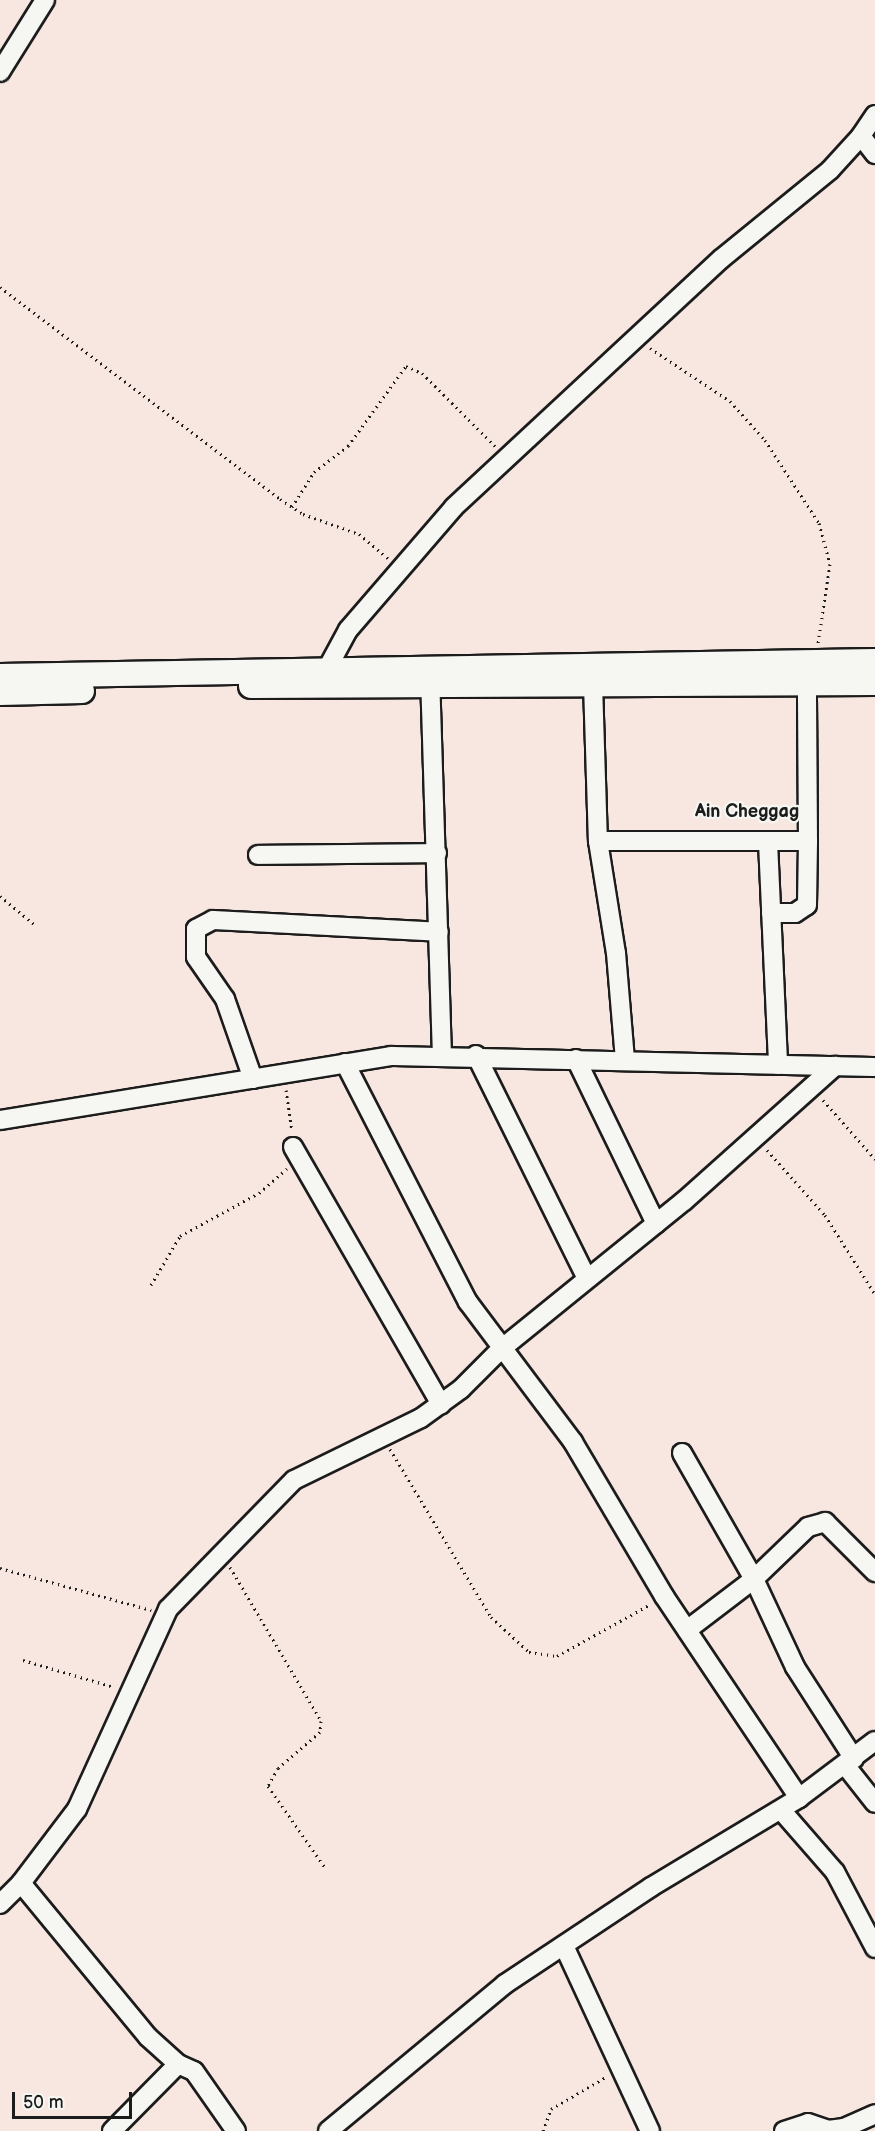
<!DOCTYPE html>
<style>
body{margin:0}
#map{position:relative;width:875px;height:2131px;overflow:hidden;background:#f8e7e1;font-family:"Balsamiq Sans",sans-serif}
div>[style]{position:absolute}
.path>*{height:3px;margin-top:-1.5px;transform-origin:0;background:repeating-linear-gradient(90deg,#1c1c1c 0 1.5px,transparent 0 6px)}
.roads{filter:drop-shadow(2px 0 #1c1c1c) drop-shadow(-2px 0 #1c1c1c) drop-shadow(0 2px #1c1c1c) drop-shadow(0 -2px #1c1c1c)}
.street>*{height:18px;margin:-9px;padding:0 9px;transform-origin:9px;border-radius:9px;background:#f6f6f2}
.secondary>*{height:24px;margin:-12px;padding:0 12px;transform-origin:12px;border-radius:12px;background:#f6f6f2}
span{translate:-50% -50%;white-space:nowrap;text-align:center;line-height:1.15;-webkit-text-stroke:4.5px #f6f6f2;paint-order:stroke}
.quarter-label{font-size:18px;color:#1c1c1c;font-weight:700}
.scale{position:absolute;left:12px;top:2092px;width:120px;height:27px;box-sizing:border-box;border:3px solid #1c1c1c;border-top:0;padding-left:8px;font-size:18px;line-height:21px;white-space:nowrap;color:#1c1c1c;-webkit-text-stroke:4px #f6f6f2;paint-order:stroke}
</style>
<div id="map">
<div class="path">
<div style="left:0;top:287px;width:351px;rotate:37.1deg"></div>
<div style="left:280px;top:499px;width:27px;rotate:33deg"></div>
<div style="left:303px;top:514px;width:59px;rotate:19.7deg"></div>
<div style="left:359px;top:534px;width:38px;rotate:40deg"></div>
<div style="left:650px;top:348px;width:96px;rotate:33.5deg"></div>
<div style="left:730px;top:401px;width:52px;rotate:48.1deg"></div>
<div style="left:765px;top:440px;width:99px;rotate:57deg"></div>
<div style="left:819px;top:523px;width:42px;rotate:75deg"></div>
<div style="left:830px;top:564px;width:80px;rotate:98.6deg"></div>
<div style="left:292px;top:507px;width:41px;rotate:-57.8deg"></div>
<div style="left:314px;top:472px;width:43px;rotate:-37.4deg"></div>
<div style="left:348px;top:446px;width:99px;rotate:-54.1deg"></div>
<div style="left:406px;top:366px;width:17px;rotate:24deg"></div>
<div style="left:422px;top:373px;width:105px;rotate:45deg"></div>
<div style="left:0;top:896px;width:45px;rotate:39.6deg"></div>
<div style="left:286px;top:1090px;width:41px;rotate:81.7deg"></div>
<div style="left:823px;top:1100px;width:79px;rotate:48.6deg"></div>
<div style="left:767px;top:1150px;width:87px;rotate:48.3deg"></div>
<div style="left:825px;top:1215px;width:93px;rotate:57.7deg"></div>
<div style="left:151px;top:1285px;width:57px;rotate:-59.4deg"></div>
<div style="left:180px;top:1236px;width:90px;rotate:-28.6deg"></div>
<div style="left:259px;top:1193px;width:37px;rotate:-41deg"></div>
<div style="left:390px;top:1449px;width:196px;rotate:59deg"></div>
<div style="left:491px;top:1617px;width:52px;rotate:42.6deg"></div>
<div style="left:529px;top:1652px;width:28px;rotate:8deg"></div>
<div style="left:557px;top:1656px;width:105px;rotate:-29deg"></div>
<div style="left:230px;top:1567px;width:179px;rotate:59.4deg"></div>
<div style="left:321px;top:1721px;width:11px;rotate:95deg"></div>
<div style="left:320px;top:1732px;width:55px;rotate:139.4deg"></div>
<div style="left:278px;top:1768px;width:21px;rotate:119deg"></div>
<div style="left:268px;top:1786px;width:98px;rotate:55deg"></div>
<div style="left:0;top:1568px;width:157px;rotate:15.5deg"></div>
<div style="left:23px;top:1660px;width:95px;rotate:16.5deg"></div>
<div style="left:543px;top:2131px;width:23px;rotate:-70deg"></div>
<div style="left:551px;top:2109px;width:64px;rotate:-30.2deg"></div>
</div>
<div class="roads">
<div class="street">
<div style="left:0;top:72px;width:85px;rotate:-58deg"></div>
<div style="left:875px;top:115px;width:25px;rotate:124deg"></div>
<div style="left:861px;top:136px;width:23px;rotate:52deg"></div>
<div style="left:328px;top:667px;width:42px;rotate:-61.6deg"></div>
<div style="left:348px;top:630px;width:162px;rotate:-49.2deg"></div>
<div style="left:454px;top:507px;width:364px;rotate:-42.9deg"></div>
<div style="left:721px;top:259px;width:141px;rotate:-39.2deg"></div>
<div style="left:830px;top:170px;width:46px;rotate:-47.6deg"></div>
<div style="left:430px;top:675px;width:379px;rotate:88.2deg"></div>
<div style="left:593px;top:684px;width:157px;rotate:88.2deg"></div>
<div style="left:598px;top:841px;width:113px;rotate:80.9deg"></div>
<div style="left:616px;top:953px;width:108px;rotate:85.2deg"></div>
<div style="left:598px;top:841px;width:210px"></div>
<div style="left:808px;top:841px;width:158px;rotate:-90.4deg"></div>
<div style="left:768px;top:842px;width:223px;rotate:87.4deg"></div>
<div style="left:258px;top:855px;width:179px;rotate:-0.6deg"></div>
<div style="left:771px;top:913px;width:24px"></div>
<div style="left:795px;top:913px;width:14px;rotate:-34deg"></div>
<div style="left:807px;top:905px;width:64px;rotate:-89.1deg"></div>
<div style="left:476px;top:1055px;width:248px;rotate:63.6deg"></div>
<div style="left:576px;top:1059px;width:183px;rotate:64.1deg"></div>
<div style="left:345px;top:1063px;width:269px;rotate:62.8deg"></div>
<div style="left:468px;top:1302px;width:175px;rotate:53.1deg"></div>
<div style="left:573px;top:1442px;width:179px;rotate:59.4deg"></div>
<div style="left:664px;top:1596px;width:243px;rotate:56.2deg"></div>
<div style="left:253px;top:1079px;width:85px;rotate:-109.3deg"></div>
<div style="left:225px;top:999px;width:51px;rotate:-124.6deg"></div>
<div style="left:196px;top:957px;width:28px;rotate:-90deg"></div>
<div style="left:196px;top:929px;width:19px;rotate:-28deg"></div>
<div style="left:213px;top:920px;width:226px;rotate:3deg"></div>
<div style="left:0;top:1120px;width:396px;rotate:-9.3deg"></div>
<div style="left:391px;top:1056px;width:484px;rotate:1.3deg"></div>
<div style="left:293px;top:1147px;width:297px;rotate:60.1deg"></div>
<div style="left:682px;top:1453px;width:145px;rotate:60.3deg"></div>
<div style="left:754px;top:1579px;width:75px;rotate:-43.9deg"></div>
<div style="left:808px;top:1527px;width:18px;rotate:-16deg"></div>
<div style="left:825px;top:1522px;width:71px;rotate:45deg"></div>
<div style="left:687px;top:1630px;width:84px;rotate:-37.3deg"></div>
<div style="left:754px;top:1579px;width:97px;rotate:65deg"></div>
<div style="left:795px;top:1667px;width:109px;rotate:57.3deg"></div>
<div style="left:845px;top:1765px;width:48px;rotate:51.7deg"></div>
<div style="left:781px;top:1810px;width:82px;rotate:48.9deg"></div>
<div style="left:835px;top:1872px;width:86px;rotate:62.2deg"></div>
<div style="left:21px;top:1883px;width:93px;rotate:-52.9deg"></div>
<div style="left:77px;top:1809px;width:220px;rotate:-65.5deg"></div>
<div style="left:168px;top:1609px;width:180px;rotate:-45.7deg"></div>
<div style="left:294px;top:1480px;width:141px;rotate:-26deg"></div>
<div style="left:421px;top:1418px;width:49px;rotate:-35.9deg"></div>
<div style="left:461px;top:1389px;width:57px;rotate:-45deg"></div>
<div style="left:501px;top:1349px;width:235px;rotate:-39deg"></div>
<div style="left:684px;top:1201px;width:203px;rotate:-41.8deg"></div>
<div style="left:0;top:1904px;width:30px;rotate:-45deg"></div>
<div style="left:21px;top:1883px;width:200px;rotate:50.5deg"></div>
<div style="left:148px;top:2037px;width:40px;rotate:42deg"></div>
<div style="left:565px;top:1948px;width:202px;rotate:65.1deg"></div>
<div style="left:112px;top:2131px;width:94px;rotate:-45.4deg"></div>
<div style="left:178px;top:2064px;width:17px;rotate:24deg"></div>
<div style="left:194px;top:2071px;width:73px;rotate:55deg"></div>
<div style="left:328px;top:2131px;width:230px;rotate:-39.7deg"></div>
<div style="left:505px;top:1984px;width:175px;rotate:-33.6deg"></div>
<div style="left:651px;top:1887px;width:173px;rotate:-31deg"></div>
<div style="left:799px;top:1798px;width:95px;rotate:-36.9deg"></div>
<div style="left:784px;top:2131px;width:25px;rotate:-18deg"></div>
<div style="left:808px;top:2123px;width:21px;rotate:19deg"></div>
<div style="left:828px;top:2130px;width:16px;rotate:-7deg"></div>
<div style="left:844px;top:2128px;width:34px;rotate:-24deg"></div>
</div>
<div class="secondary">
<div style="left:0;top:676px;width:875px;rotate:-0.98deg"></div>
<div style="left:251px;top:686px;width:624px;rotate:-0.28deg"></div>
<div style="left:0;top:693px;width:82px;rotate:-1.4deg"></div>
</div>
</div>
<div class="quarter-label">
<span style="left:747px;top:812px">Ain Cheggag</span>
</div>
<div class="scale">50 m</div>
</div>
